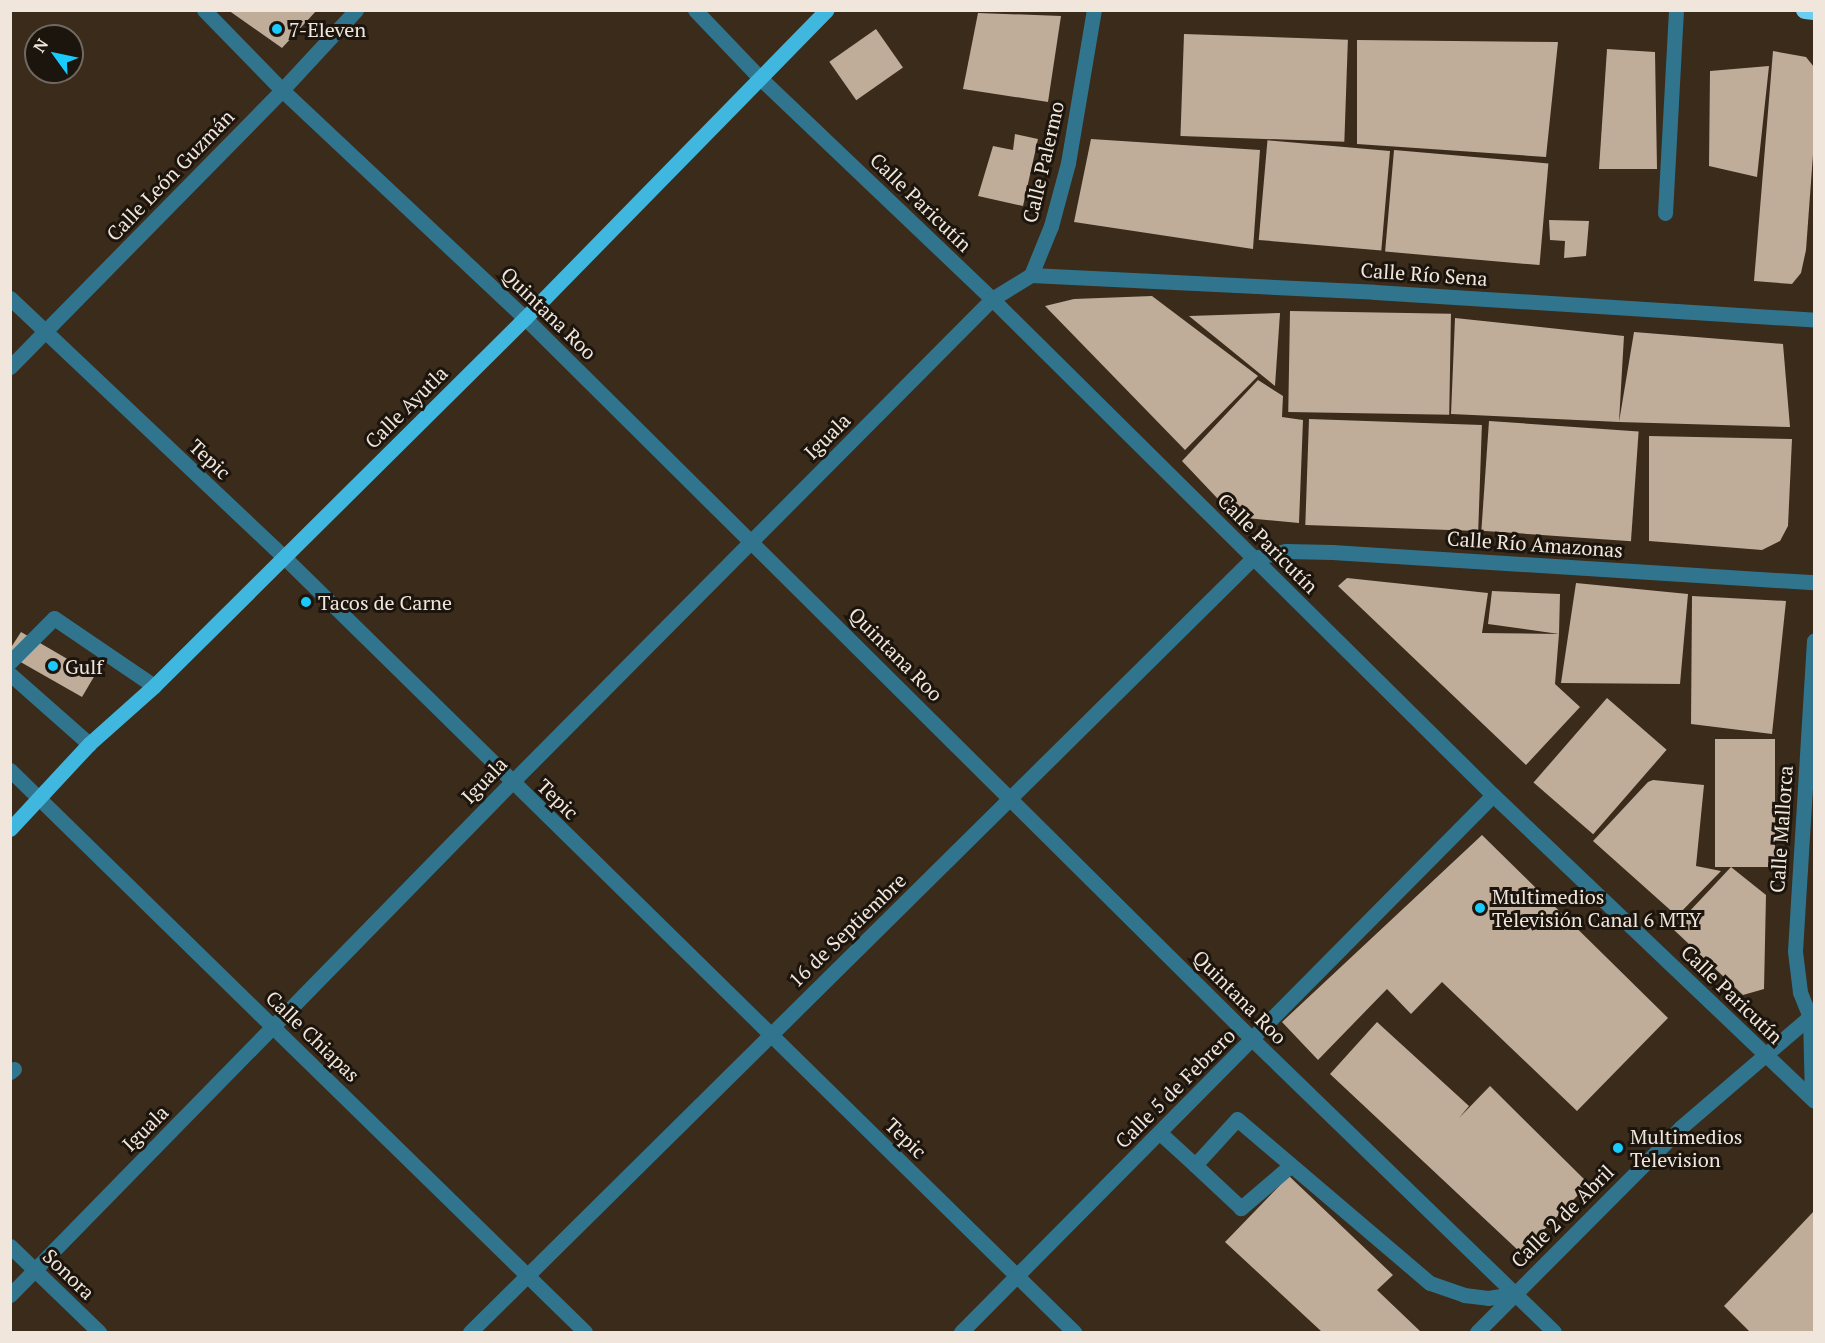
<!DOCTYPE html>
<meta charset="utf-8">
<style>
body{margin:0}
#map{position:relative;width:1825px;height:1343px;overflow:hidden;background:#3a2b1b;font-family:"PT Serif",serif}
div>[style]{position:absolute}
.building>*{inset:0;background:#bfac99;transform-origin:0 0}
.minor>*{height:15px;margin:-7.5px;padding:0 7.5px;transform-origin:7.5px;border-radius:7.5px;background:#30758d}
.major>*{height:15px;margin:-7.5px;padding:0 7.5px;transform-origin:7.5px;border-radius:7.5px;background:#40b7de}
.highway>*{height:18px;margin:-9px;padding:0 9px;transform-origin:9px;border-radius:9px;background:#6dcdf1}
.dots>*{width:16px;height:16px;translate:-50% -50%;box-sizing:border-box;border:3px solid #1c150e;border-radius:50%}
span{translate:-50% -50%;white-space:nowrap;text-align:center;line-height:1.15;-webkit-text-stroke:6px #1c150e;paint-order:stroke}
.poi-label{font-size:20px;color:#f0e6dc}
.left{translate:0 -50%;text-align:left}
.street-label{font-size:20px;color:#f0e6dc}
.frame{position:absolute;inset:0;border:12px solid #f0e6dc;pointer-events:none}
.north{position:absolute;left:24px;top:24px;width:60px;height:60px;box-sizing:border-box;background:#1c150e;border:2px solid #716960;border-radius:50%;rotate:303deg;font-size:16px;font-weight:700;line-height:24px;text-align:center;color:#f0e6dc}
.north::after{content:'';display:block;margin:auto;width:21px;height:27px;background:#19cafc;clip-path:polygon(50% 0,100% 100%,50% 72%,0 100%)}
</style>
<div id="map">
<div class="building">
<div style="clip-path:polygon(228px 10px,317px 10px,282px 48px)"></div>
<div style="clip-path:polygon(978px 13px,1061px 16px,1048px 102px,963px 89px)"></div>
<div style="left:876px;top:29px;width:47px;height:57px;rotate:55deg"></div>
<div style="left:1184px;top:34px;width:164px;height:102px;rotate:2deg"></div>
<div style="clip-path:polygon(1357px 40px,1558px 42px,1546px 157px,1357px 144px)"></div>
<div style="clip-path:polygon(1607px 49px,1655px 52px,1657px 169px,1599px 169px)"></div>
<div style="clip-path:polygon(1773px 51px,1806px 57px,1814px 67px,1814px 141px,1806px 250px,1801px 273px,1792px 284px,1754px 281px)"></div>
<div style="clip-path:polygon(1769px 66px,1757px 177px,1709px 166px,1710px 71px)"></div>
<div style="clip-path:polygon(1015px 134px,1038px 139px,1023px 206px,978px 196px,993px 146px,1013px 150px)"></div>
<div style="clip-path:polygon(1091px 139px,1260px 150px,1253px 249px,1074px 222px)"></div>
<div style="left:1394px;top:150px;width:155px;height:102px;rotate:5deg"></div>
<div style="left:1390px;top:151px;width:100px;height:123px;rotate:95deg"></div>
<div style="clip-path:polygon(1549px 220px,1589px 221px,1586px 256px,1564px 258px,1565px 241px,1550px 240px)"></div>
<div style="clip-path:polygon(1152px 296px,1258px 376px,1185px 450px,1045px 306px,1074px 299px)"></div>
<div style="left:1290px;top:311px;width:161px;height:101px;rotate:1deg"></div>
<div style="clip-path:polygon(1280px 313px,1275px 386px,1189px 316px)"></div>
<div style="clip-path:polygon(1455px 318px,1624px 336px,1619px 422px,1634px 332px,1783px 344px,1790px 427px,1619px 422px,1451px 414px)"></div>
<div style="clip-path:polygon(1258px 380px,1283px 396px,1282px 417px,1303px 420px,1299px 523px,1235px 517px,1182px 461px)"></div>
<div style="left:1309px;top:419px;width:173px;height:106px;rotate:2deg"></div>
<div style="left:1489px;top:421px;width:150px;height:110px;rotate:4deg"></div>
<div style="clip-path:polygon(1649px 436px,1792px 439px,1788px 526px,1780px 541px,1762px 550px,1649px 541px)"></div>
<div style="clip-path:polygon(1347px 578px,1488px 593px,1482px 633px,1559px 634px,1555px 684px,1580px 707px,1526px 765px,1338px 586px)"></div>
<div style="clip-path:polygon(1576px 583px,1688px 594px,1680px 684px,1561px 683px)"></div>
<div style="clip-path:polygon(1492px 591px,1560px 594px,1559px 634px,1488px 624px)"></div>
<div style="clip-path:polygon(1692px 596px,1786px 601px,1772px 734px,1691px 724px)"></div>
<div style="clip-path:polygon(21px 632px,95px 675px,82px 697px,10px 656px,10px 649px)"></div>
<div style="left:1607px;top:698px;width:79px;height:112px;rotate:41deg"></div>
<div style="left:1715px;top:739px;width:60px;height:128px"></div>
<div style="clip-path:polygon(1653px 780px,1704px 785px,1696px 866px,1721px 871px,1677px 916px,1593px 841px,1648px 782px)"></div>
<div style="clip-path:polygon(1482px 835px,1668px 1018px,1577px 1111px,1442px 982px,1411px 1014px,1387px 989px,1318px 1060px,1282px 1022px)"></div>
<div style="clip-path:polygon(1731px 867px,1766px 895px,1764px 989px,1743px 995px,1673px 929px)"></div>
<div style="clip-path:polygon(1377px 1022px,1469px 1106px,1459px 1118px,1490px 1086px,1589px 1184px,1521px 1253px,1330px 1074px)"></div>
<div style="clip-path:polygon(1289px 1176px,1393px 1275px,1377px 1290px,1421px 1332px,1322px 1332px,1225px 1242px)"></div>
<div style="clip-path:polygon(1814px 1211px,1814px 1332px,1750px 1332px,1724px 1306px)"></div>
</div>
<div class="minor">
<div style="left:204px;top:10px;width:112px;rotate:45.7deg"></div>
<div style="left:282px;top:90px;width:333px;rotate:43.2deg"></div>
<div style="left:525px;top:318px;width:1025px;rotate:44.76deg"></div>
<div style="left:1253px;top:1040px;width:419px;rotate:44.1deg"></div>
<div style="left:695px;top:10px;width:93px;rotate:46.3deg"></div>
<div style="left:759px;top:77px;width:322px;rotate:43.6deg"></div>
<div style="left:992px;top:299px;width:705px;rotate:44.71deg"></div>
<div style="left:1493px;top:795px;width:443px;rotate:43.6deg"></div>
<div style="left:1665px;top:213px;width:203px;rotate:-86.9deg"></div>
<div style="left:1031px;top:275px;width:344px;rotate:2.8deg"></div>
<div style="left:1375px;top:292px;width:440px;rotate:3.6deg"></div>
<div style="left:10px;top:298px;width:377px;rotate:43.4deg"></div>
<div style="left:284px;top:557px;width:1107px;rotate:44.45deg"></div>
<div style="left:10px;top:367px;width:388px;rotate:-45.5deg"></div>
<div style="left:282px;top:90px;width:109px;rotate:-47.2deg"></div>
<div style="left:10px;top:662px;width:62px;rotate:-45deg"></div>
<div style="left:54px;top:618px;width:121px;rotate:34.2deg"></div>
<div style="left:10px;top:674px;width:106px;rotate:41.5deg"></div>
<div style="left:10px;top:770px;width:804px;rotate:44.34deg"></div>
<div style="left:10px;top:1072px;width:5px;rotate:-37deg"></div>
<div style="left:1812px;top:1098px;width:81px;rotate:-91.4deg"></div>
<div style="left:1810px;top:1017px;width:27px;rotate:-112deg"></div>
<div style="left:1800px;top:992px;width:41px;rotate:-97deg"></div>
<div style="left:1795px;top:951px;width:311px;rotate:-86.5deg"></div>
<div style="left:1160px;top:1133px;width:47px;rotate:42.4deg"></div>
<div style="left:1290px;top:1166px;width:65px;rotate:139.4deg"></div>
<div style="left:1241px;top:1208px;width:63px;rotate:-136.9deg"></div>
<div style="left:1195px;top:1165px;width:62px;rotate:-47.6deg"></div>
<div style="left:1237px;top:1119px;width:253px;rotate:40.4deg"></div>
<div style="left:1430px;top:1283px;width:36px;rotate:19deg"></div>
<div style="left:1464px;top:1295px;width:24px;rotate:7deg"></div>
<div style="left:1488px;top:1298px;width:26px;rotate:-9deg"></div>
<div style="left:10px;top:1246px;width:124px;rotate:44deg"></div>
<div style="left:10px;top:1295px;width:718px;rotate:-45.62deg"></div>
<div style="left:512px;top:782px;width:681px;rotate:-45.18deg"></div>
<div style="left:992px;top:299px;width:46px;rotate:-31.6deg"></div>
<div style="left:1031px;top:275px;width:53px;rotate:-67.8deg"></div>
<div style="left:1051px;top:226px;width:65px;rotate:-74.9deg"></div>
<div style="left:1068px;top:163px;width:155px;rotate:-80.4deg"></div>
<div style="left:470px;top:1332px;width:1101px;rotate:-44.67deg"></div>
<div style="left:1253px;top:558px;width:34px;rotate:-12deg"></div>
<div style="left:1286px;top:551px;width:46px;rotate:1.2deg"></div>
<div style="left:1332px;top:552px;width:483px;rotate:3.6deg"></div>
<div style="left:961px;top:1332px;width:756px;rotate:-45.27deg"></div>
<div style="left:1477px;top:1332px;width:288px;rotate:-45.1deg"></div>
<div style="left:1680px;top:1128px;width:177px;rotate:-40.6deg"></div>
</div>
<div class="major">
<div style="left:10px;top:829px;width:116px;rotate:-47.1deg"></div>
<div style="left:89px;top:744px;width:87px;rotate:-41.7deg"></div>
<div style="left:154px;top:686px;width:523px;rotate:-44.77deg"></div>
<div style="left:525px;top:318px;width:431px;rotate:-45.6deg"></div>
</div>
<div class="highway">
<div style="left:1805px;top:10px;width:9px;rotate:6deg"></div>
</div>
<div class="dots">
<div style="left:277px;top:29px;background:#19cafc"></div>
<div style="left:306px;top:602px;background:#19cafc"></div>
<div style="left:53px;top:666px;background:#19cafc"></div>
<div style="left:1480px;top:908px;background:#19cafc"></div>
<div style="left:1618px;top:1148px;background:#19cafc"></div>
</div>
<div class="poi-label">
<span class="left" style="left:289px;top:29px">7-Eleven</span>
<span class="left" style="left:318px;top:602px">Tacos de Carne</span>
<span class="left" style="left:65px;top:666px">Gulf</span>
<span class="left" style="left:1492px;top:908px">Multimedios<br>Televisión Canal 6 MTY</span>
<span class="left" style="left:1630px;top:1148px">Multimedios<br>Television</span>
</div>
<div class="street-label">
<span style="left:1043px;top:162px;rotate:-77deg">Calle Palermo</span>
<span style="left:170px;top:175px;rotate:-46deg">Calle León Guzmán</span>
<span style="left:921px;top:202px;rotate:44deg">Calle Paricutín</span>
<span style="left:1424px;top:274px;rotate:4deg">Calle Río Sena</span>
<span style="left:549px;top:313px;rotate:44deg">Quintana Roo</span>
<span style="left:406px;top:407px;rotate:-45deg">Calle Ayutla</span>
<span style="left:827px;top:436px;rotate:-45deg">Iguala</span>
<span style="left:210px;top:459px;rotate:43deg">Tepic</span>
<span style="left:1268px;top:543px;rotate:45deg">Calle Paricutín</span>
<span style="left:1535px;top:544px;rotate:4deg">Calle Río Amazonas</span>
<span style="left:896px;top:654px;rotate:45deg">Quintana Roo</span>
<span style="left:484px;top:780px;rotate:-46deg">Iguala</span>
<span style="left:558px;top:799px;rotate:44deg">Tepic</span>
<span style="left:1781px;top:829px;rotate:-86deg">Calle Mallorca</span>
<span style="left:847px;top:930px;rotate:-44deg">16 de Septiembre</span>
<span style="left:1732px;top:994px;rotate:44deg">Calle Paricutín</span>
<span style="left:1240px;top:997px;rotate:45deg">Quintana Roo</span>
<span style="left:313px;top:1036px;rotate:44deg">Calle Chiapas</span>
<span style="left:1175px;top:1088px;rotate:-45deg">Calle 5 de Febrero</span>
<span style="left:145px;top:1128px;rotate:-45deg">Iguala</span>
<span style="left:906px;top:1138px;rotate:44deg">Tepic</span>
<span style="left:1562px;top:1216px;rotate:-45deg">Calle 2 de Abril</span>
<span style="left:69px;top:1274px;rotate:44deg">Sonora</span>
</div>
<div class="frame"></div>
<div class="north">N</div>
</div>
